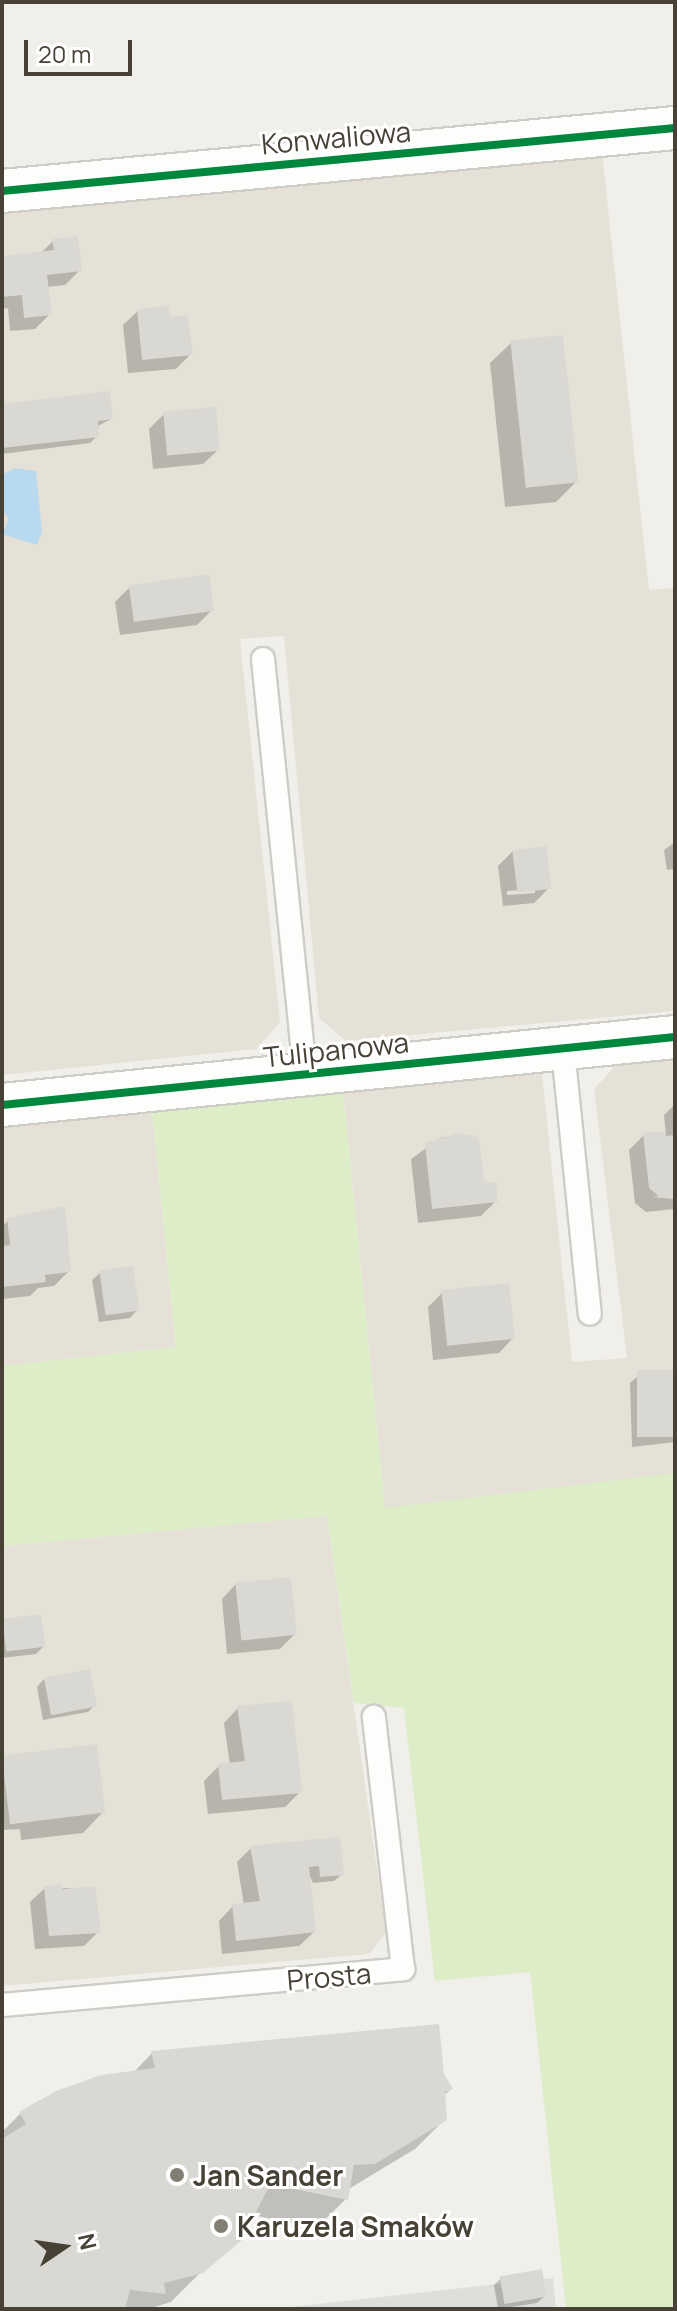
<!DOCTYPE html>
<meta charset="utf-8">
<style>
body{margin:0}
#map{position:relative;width:677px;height:2311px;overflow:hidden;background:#f0efea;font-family:Manrope,sans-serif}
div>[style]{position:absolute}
.residential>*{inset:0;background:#e5e1d7}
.green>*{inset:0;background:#ddedc8}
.parking>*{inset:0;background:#e0deda}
.water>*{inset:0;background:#b7daf1}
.shadow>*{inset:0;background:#0003}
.building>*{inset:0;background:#dad8d2;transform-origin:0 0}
.roads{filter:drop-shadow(2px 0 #ceccc7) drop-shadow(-2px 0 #ceccc7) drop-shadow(0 2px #ceccc7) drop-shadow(0 -2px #ceccc7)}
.service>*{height:22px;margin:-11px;padding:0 11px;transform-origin:11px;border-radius:11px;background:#fdfdfc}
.minor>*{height:42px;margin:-21px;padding:0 21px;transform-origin:21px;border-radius:21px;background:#fdfdfc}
.cycleway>*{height:8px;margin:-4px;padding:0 4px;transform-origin:4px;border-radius:4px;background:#00873e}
.dots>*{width:22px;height:22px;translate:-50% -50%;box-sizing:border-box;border:4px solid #fff;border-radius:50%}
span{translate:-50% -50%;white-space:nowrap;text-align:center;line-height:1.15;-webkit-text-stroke:6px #fff;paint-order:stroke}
.street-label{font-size:28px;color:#484135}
.poi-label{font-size:28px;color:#484135;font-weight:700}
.left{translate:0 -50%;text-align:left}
.frame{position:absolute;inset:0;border:4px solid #484135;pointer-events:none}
.north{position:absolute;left:24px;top:2207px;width:80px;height:80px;-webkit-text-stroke:6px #fff;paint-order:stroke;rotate:77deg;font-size:22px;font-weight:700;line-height:32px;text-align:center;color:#484135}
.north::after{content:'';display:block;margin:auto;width:28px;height:36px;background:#484135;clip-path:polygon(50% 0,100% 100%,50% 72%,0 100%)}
.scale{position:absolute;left:24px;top:40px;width:108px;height:36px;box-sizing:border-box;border:4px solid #484135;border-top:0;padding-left:10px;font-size:24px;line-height:28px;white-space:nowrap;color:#484135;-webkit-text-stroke:6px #fff;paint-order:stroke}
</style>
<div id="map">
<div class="residential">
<div style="clip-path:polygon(601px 143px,649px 590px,675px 588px,675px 1011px,346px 1041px,319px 1018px,284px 636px,240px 639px,280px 1022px,256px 1049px,2px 1075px,2px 208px)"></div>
<div style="clip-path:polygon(675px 1056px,675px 1475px,385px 1509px,343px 1092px,542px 1074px,572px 1362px,627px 1358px,594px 1089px,619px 1062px)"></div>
<div style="clip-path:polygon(152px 1111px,176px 1347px,2px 1366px,2px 1126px)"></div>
<div style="clip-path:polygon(327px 1516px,386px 1933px,369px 1954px,2px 1986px,2px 1546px)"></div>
</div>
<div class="green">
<div style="clip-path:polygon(343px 1092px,385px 1508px,675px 1473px,675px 2309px,566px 2309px,530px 1972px,435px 1981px,404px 1708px,354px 1703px,327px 1516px,2px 1546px,2px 1366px,176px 1347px,152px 1111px)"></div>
</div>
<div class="parking">
<div style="clip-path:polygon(553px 2278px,556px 2309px,273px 2309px)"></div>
</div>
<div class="water">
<div style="clip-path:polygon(15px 468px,36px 471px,42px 532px,37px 545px,2px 534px,9px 519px,2px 510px,2px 475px)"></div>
</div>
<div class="shadow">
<div style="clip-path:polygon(53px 241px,80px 270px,65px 285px,47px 287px,50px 314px,35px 329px,10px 331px,8px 308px,2px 309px,2px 258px,40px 254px)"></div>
<div style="clip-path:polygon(138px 311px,168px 319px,191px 354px,176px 369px,128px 373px,123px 325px)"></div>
<div style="clip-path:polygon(511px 343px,576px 482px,556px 502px,505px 507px,490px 363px)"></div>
<div style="clip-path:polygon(2px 406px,111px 419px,96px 427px,97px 436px,90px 443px,2px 454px)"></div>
<div style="clip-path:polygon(164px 414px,218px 450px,203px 464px,153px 469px,149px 429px)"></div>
<div style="clip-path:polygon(130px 587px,212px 610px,197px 625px,120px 635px,115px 602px)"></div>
<div style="clip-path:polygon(675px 842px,675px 869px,667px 870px,664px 850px)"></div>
<div style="clip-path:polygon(evenodd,513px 851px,549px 888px,534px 903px,503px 906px,498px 866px,513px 851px,535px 889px,535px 893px,507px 895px,507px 891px,535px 889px)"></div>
<div style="clip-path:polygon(675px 1104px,675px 1195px,651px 1197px,675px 1199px,675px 1209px,646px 1212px,635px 1203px,629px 1150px,644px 1135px,666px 1136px,664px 1115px)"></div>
<div style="clip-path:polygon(442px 1137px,477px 1139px,482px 1185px,496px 1201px,481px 1216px,418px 1223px,411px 1159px)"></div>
<div style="clip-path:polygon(8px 1220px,69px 1271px,54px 1286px,38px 1288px,30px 1296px,2px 1299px,2px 1227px)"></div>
<div style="clip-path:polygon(100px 1273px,137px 1310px,130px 1318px,99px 1322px,92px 1280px)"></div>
<div style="clip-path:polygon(442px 1293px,513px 1338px,499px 1353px,433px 1360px,428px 1307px)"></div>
<div style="clip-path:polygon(675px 1372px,675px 1442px,632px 1447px,630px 1383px,638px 1376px)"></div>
<div style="clip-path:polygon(236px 1584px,295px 1634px,280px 1649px,227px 1654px,222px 1599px)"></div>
<div style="clip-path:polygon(2px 1621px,43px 1647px,36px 1654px,2px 1658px)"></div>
<div style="clip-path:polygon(44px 1679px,95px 1705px,88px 1712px,43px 1720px,37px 1687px)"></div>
<div style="clip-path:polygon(238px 1708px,300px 1792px,285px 1807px,208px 1814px,204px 1781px,219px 1766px,230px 1765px,224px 1723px)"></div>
<div style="clip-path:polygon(2px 1757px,103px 1812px,83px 1833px,21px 1840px,20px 1829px,2px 1830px)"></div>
<div style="clip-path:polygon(338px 1839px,342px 1874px,334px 1881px,313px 1883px,308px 1872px,314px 1932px,299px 1946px,222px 1954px,219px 1921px,233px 1906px,244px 1905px,237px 1862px,251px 1848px)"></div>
<div style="clip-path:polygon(45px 1888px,94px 1888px,98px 1932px,84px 1946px,35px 1949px,30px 1902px)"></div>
<div style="clip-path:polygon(152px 2053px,442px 2075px,451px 2089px,443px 2096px,445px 2119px,415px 2149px,347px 2190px,346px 2199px,316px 2228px,257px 2216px,171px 2302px,148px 2309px,2px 2309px,2px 2132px,20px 2114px,133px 2073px)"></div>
<div style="clip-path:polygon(501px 2278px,545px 2296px,537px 2303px,498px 2309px,494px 2285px)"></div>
</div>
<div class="building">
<div style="clip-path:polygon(78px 236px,82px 271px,47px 275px,52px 315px,24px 318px,22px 295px,2px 297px,2px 256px,54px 250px,52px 239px)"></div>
<div style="clip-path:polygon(169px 306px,170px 317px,188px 315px,193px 355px,142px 360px,137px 309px)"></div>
<div style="left:563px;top:335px;width:148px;height:53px;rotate:84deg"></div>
<div style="clip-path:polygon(110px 391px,113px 419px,98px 421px,99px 437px,2px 448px,2px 404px)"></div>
<div style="left:216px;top:407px;width:44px;height:53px;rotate:85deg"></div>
<div style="left:209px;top:574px;width:37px;height:81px;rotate:82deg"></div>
<div style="left:546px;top:846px;width:43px;height:34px;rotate:83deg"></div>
<div style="clip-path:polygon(665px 1131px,666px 1136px,675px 1135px,675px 1197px,661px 1198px,649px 1188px,643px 1133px)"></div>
<div style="clip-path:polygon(457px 1133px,479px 1137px,484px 1183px,496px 1182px,498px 1202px,432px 1209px,425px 1143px)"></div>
<div style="clip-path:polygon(65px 1206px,71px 1272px,45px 1275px,46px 1282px,2px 1287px,2px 1246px,10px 1245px,7px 1218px)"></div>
<div style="left:133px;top:1266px;width:45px;height:34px;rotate:82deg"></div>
<div style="left:509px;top:1283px;width:56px;height:68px;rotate:84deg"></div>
<div style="left:675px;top:1370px;width:67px;height:38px;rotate:90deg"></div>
<div style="left:291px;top:1577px;width:58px;height:56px;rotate:84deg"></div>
<div style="left:41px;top:1614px;width:33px;height:39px;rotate:83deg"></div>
<div style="left:90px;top:1669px;width:38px;height:47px;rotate:79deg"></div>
<div style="clip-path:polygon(292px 1701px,302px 1793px,222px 1800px,218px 1764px,245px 1761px,237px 1706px)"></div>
<div style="left:97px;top:1744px;width:69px;height:96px;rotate:83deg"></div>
<div style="clip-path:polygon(340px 1837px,344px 1875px,320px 1877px,319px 1866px,309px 1867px,316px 1932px,236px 1941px,232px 1904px,260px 1901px,250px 1846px)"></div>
<div style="clip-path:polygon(62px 1884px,63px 1889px,95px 1886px,101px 1933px,49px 1936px,44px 1886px)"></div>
<div style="clip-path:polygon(439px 2024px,444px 2074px,453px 2089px,445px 2092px,447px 2120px,375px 2164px,354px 2165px,348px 2200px,270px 2184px,243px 2239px,203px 2273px,164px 2283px,166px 2294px,130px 2290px,125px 2309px,2px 2309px,2px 2139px,26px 2124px,19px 2112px,56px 2091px,101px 2075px,155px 2068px,151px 2051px)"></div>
<div style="left:542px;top:2269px;width:28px;height:43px;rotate:80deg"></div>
</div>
<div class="roads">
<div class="service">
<div style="left:263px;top:659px;width:417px;rotate:84.2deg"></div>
<div style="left:563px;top:1050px;width:265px;rotate:84.2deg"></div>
<div style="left:2px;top:2005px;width:403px;rotate:-5.1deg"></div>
<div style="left:403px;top:1969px;width:254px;rotate:-96.6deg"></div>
</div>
<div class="minor">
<div style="left:2px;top:191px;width:676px;rotate:-5.35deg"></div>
<div style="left:2px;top:1105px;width:676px;rotate:-5.77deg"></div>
</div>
</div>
<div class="cycleway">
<div style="left:2px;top:191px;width:676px;rotate:-5.35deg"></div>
<div style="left:2px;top:1105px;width:676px;rotate:-5.77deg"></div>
</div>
<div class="dots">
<div style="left:177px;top:2175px;background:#837e74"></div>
<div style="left:221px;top:2226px;background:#837e74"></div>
</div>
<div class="street-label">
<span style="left:336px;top:137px;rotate:-5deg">Konwaliowa</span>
<span style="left:336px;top:1049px;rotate:-6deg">Tulipanowa</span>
<span style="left:329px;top:1976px;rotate:-5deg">Prosta</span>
</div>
<div class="poi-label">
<span class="left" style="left:193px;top:2175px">Jan Sander</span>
<span class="left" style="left:237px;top:2226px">Karuzela Smaków</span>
</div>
<div class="frame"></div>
<div class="north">N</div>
<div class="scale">20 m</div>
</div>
